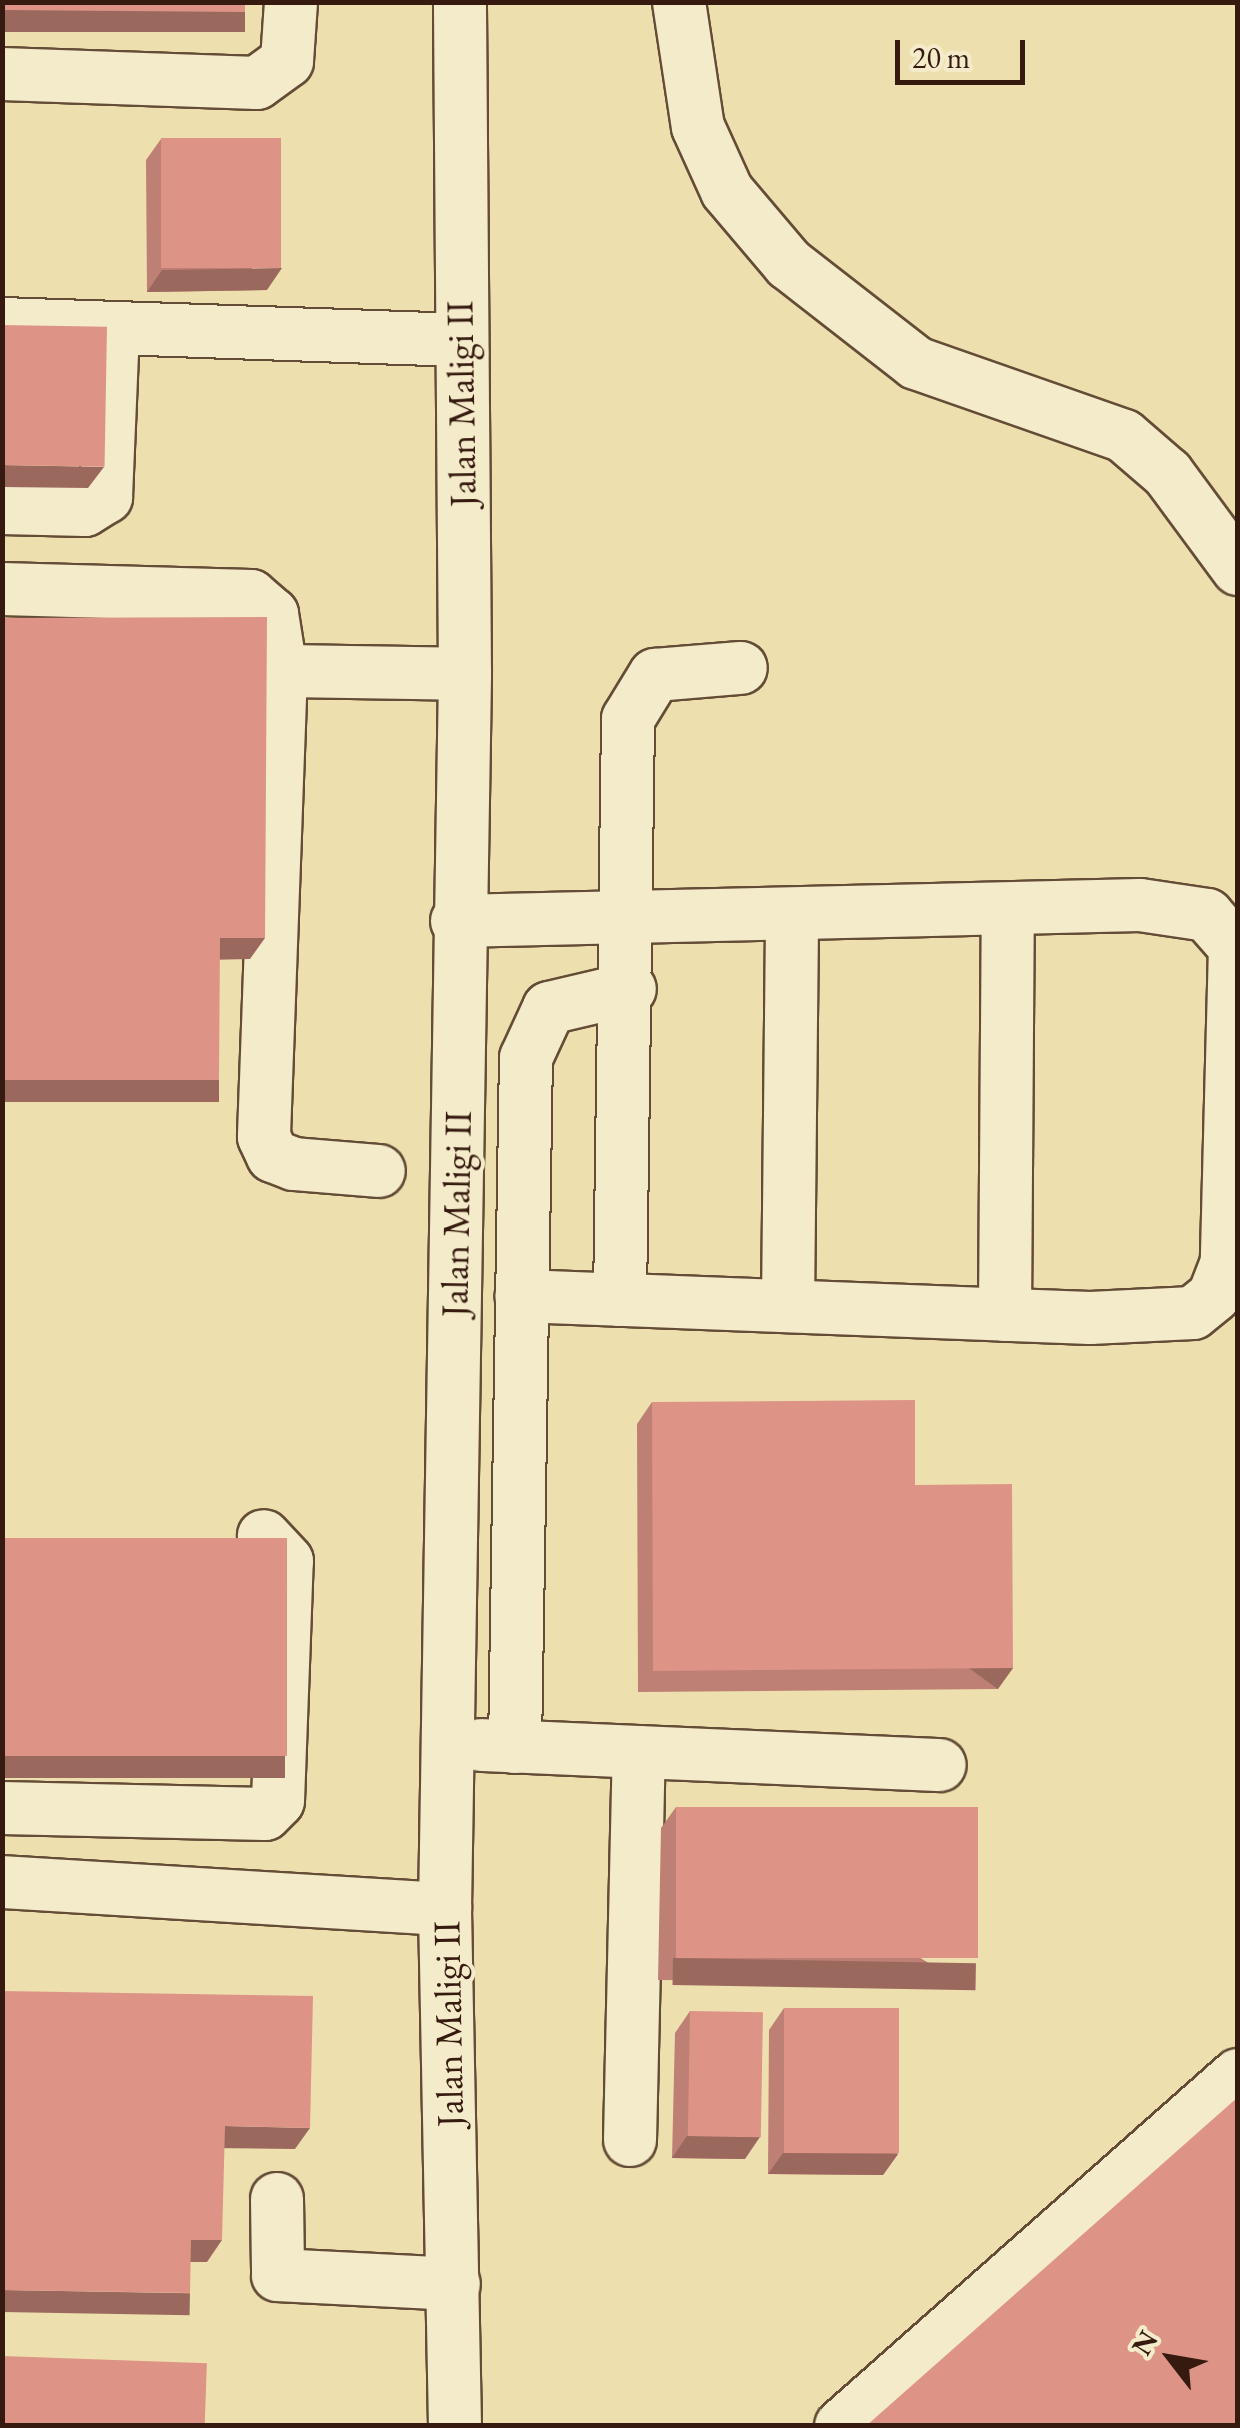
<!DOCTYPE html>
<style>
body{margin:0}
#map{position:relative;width:1240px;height:2428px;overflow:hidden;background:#eee0ae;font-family:"EB Garamond",serif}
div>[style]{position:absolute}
.roads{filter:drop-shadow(2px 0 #644c37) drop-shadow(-2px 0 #644c37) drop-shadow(0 2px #644c37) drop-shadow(0 -2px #644c37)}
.minor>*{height:52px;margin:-26px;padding:0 26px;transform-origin:26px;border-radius:26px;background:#f4ebca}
.wall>*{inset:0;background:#be7f74}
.shaded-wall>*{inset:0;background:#9b685e;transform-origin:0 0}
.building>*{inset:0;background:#dd9487;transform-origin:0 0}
span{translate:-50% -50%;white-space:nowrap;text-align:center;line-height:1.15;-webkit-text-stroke:8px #f4ebca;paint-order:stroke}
.street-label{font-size:38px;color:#361a0f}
.frame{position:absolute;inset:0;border:5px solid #361a0f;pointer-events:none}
.north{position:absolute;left:1120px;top:2308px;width:100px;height:100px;-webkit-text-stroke:8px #f4ebca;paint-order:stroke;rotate:301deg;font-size:28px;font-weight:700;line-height:40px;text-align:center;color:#361a0f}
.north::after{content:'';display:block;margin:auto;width:35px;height:45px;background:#361a0f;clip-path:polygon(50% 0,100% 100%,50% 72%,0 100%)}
.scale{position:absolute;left:895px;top:40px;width:130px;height:45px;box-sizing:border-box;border:5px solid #361a0f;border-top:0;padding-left:12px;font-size:30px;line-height:35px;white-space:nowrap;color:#361a0f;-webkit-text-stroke:8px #f4ebca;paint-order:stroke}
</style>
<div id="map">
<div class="roads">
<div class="minor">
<div style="left:679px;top:2px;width:126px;rotate:81.4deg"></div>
<div style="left:698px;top:127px;width:70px;rotate:65.6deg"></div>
<div style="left:727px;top:191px;width:96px;rotate:49.7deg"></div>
<div style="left:789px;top:264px;width:161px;rotate:37.9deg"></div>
<div style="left:916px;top:363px;width:220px;rotate:19.3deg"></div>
<div style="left:1124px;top:436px;width:58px;rotate:40.8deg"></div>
<div style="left:1168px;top:474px;width:118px;rotate:53.6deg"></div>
<div style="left:2px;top:74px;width:255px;rotate:2deg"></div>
<div style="left:257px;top:83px;width:37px;rotate:-36deg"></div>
<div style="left:287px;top:61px;width:59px;rotate:-86.1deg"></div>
<div style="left:2px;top:324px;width:457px;rotate:2deg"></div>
<div style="left:2px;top:508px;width:83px;rotate:1.4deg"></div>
<div style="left:85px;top:510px;width:25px;rotate:-32deg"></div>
<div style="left:106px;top:497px;width:165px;rotate:-87.6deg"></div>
<div style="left:2px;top:589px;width:249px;rotate:1.6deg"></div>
<div style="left:251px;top:596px;width:28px;rotate:41deg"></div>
<div style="left:272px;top:614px;width:58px;rotate:81deg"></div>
<div style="left:281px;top:671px;width:466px;rotate:92.1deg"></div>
<div style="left:264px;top:1137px;width:21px;rotate:65deg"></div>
<div style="left:273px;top:1156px;width:22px;rotate:21deg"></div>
<div style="left:294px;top:1164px;width:85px;rotate:4.7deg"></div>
<div style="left:281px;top:671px;width:184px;rotate:0.9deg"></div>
<div style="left:457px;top:921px;width:683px;rotate:-1.34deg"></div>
<div style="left:1140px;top:905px;width:68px;rotate:8.5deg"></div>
<div style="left:1207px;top:915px;width:43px;rotate:48.8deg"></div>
<div style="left:1235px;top:947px;width:315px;rotate:91.5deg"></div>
<div style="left:1227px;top:1262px;width:36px;rotate:111deg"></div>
<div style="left:1214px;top:1296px;width:27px;rotate:141deg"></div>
<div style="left:1193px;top:1313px;width:103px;rotate:177.2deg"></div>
<div style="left:1090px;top:1318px;width:569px;rotate:-177.79deg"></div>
<div style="left:620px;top:1300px;width:581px;rotate:-89.21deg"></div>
<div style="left:628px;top:719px;width:52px;rotate:-58.5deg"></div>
<div style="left:655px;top:675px;width:86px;rotate:-4.7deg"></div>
<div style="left:788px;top:1306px;width:392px;rotate:-89.4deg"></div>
<div style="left:1005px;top:1315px;width:405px;rotate:-89.6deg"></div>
<div style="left:481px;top:1745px;width:459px;rotate:2.5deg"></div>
<div style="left:515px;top:1747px;width:689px;rotate:-89.09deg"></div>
<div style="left:526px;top:1058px;width:55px;rotate:-65.3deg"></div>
<div style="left:549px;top:1008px;width:83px;rotate:-13.2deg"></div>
<div style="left:2px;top:1808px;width:263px;rotate:1.3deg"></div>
<div style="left:265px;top:1814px;width:18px;rotate:-45deg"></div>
<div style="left:278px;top:1801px;width:240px;rotate:-87.9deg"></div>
<div style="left:287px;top:1561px;width:34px;rotate:-133deg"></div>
<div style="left:2px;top:1882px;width:444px;rotate:3.5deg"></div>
<div style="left:630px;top:2140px;width:388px;rotate:-88.7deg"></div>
<div style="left:277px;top:2199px;width:76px;rotate:89.2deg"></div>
<div style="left:278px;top:2275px;width:176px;rotate:2.9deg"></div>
<div style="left:455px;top:2426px;width:517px;rotate:-91.11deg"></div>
<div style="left:445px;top:1909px;width:1235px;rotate:-89.07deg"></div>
<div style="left:465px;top:674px;width:672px;rotate:-90.43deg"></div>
<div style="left:841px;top:2426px;width:530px;rotate:-41.48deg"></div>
</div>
</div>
<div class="wall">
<div style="clip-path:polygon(161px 139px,267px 290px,147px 292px,146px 160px)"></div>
<div style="clip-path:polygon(652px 1402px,915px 1485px,1013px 1668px,998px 1689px,638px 1692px,637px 1424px)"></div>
<div style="clip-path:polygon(676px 1807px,961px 1983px,658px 1980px,661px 1828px)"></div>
<div style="clip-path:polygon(784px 2008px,898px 2154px,883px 2175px,768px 2174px,769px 2030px)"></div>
<div style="clip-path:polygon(690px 2011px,745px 2159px,672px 2158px,675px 2033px)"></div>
</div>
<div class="shaded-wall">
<div style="left:2px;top:10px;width:243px;height:22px"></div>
<div style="clip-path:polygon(282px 268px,267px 290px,147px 292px,162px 270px)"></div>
<div style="clip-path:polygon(2px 465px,104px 467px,88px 488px,2px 487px)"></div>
<div style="clip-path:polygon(220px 938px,265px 938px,250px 959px,205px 960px)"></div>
<div style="left:2px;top:1080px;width:217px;height:22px"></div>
<div style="left:1013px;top:1668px;width:26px;height:360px;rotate:126deg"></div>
<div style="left:2px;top:1756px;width:283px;height:22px"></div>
<div style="left:673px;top:1958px;width:303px;height:27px;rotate:1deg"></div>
<div style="clip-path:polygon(225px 2126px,310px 2128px,295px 2149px,209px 2148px)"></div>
<div style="clip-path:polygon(687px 2136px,760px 2137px,745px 2159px,672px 2158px)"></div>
<div style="clip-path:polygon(783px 2153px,898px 2154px,883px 2175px,768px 2174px)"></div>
<div style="clip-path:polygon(191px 2240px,222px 2240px,207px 2262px,176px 2262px)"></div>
<div style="left:2px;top:2290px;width:188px;height:22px;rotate:1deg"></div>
</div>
<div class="building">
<div style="clip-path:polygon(2px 2px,245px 2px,245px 12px,2px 10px)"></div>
<div style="left:281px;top:138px;width:130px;height:120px;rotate:90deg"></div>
<div style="left:2px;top:325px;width:105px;height:140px;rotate:1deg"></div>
<div style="clip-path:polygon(267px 617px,265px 938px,220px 938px,219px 1080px,2px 1080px,2px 618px)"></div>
<div style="clip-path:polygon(915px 1400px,915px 1485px,1012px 1484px,1013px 1668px,653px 1671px,652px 1402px)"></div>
<div style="left:2px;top:1538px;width:285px;height:218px"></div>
<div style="left:676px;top:1807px;width:302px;height:151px"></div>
<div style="clip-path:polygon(2px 1991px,313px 1996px,310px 2128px,225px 2126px,222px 2240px,191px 2240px,190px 2293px,2px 2290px)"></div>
<div style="left:784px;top:2008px;width:115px;height:145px"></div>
<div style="left:690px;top:2011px;width:73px;height:125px;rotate:1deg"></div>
<div style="clip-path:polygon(1238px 2097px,1238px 2426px,866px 2426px)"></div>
<div style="left:2px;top:2356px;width:205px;height:70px;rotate:2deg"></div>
</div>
<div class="street-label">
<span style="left:461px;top:404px;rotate:-91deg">Jalan Maligi II</span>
<span style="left:456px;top:1214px;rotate:-89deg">Jalan Maligi II</span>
<span style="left:448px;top:2024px;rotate:-91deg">Jalan Maligi II</span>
</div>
<div class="frame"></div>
<div class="north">N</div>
<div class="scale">20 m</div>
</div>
